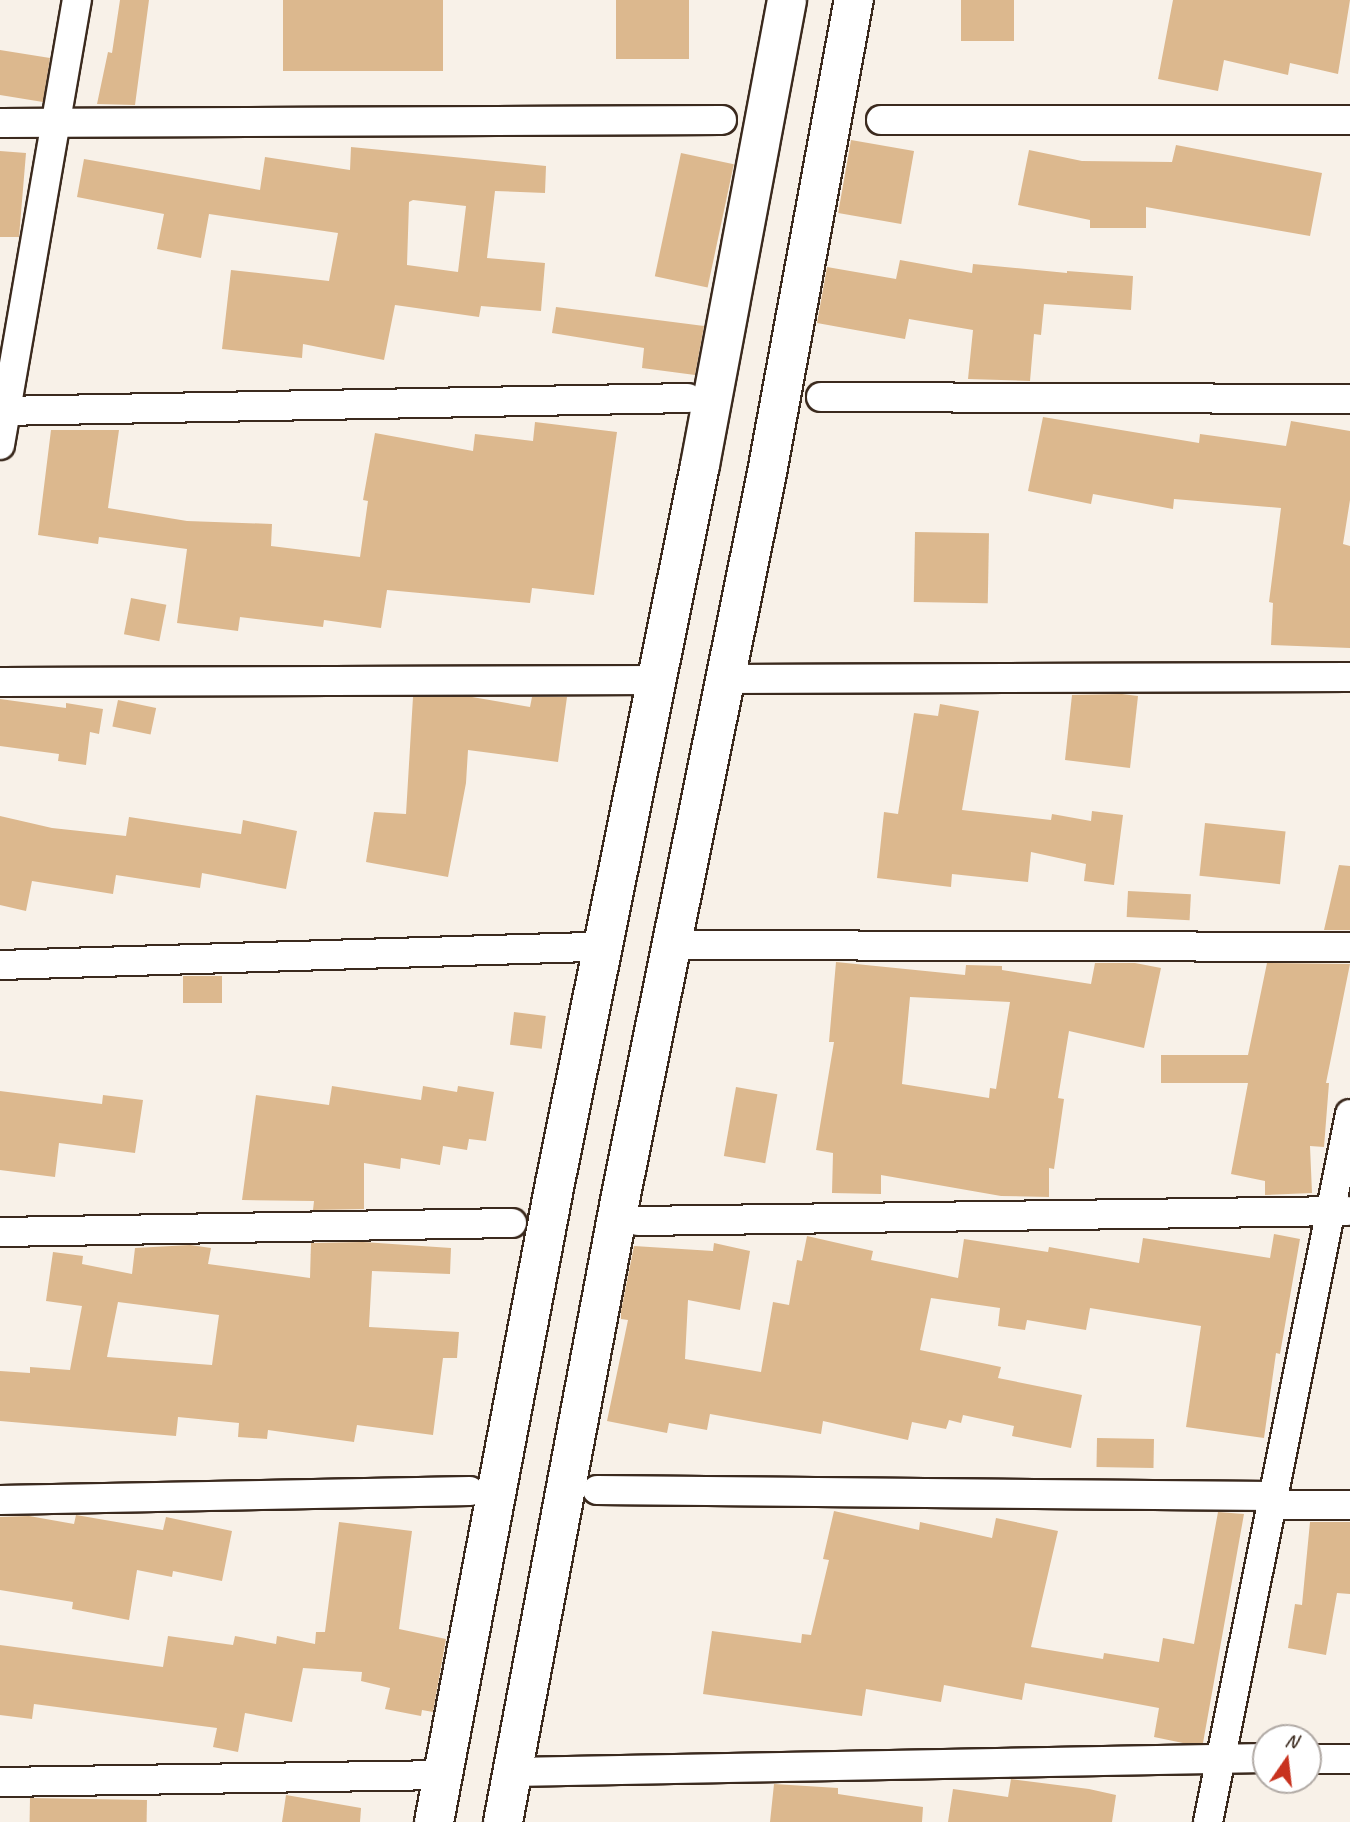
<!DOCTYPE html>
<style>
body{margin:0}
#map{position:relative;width:1350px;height:1822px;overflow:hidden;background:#f8f1e8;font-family:Caveat,sans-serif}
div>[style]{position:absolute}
.building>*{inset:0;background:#dcb88e;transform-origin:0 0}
.roads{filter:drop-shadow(2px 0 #3b2a1e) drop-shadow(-2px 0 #3b2a1e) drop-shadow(0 2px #3b2a1e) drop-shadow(0 -2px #3b2a1e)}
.minor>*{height:28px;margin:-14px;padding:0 14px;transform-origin:14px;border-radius:14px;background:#fff}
.secondary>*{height:38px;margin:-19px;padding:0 19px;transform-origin:19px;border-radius:19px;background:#fff}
span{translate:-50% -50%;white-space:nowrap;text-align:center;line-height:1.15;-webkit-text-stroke:5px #fff;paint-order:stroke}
.north{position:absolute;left:1252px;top:1724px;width:70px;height:70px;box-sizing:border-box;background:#fff;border:2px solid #b1aaa5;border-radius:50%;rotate:14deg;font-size:19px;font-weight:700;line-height:28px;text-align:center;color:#3b2a1e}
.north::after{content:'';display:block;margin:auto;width:24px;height:32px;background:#c8321e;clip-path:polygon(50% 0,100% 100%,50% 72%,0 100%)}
</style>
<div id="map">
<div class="building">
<div style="clip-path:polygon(120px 0,149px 0,135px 105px,97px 104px,108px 52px,112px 53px)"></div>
<div style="left:283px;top:0;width:160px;height:71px"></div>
<div style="left:616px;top:0;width:73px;height:59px"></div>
<div style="left:961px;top:0;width:53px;height:41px"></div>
<div style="clip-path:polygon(1173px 0,1350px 0,1338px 74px,1290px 63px,1288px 75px,1224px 60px,1218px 91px,1158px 79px)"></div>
<div style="clip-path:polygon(0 50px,50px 58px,43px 102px,0 95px)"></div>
<div style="left:851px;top:140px;width:64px;height:74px;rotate:10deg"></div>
<div style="clip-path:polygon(1176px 145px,1322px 173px,1310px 236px,1146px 207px,1146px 228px,1090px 228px,1090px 220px,1018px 205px,1029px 150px,1082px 161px,1172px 162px)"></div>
<div style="clip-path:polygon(evenodd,351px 147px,546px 166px,545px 193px,495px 191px,487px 258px,545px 263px,541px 311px,481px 306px,479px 317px,395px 305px,384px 360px,303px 344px,302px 358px,222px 349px,231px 270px,329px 281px,338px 233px,209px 214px,201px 258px,157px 249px,164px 214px,77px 197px,84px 159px,260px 190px,265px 157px,350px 170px,351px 147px,413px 200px,466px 206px,458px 272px,407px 265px,409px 202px,413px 200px)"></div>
<div style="clip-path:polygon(0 151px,26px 153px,19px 237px,0 237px)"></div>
<div style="left:681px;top:153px;width:54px;height:126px;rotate:12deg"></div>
<div style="clip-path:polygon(900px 260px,972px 273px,973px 264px,1067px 273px,1067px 271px,1133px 276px,1131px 310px,1044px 304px,1041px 335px,1034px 334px,1030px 381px,968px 379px,973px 330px,909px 319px,905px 339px,817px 323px,827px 267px,896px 279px)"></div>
<div style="clip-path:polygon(556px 307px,704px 326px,695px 375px,642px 368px,644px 348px,552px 333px)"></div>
<div style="clip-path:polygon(1043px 417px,1199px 443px,1200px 434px,1286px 446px,1291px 421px,1350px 431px,1350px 500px,1343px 544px,1350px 546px,1350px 648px,1271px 645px,1273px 603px,1269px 602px,1281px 508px,1174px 499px,1173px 509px,1093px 494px,1091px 504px,1028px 491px)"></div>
<div style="clip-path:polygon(535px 422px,617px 432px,594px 595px,532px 588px,530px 603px,387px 590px,381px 628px,324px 620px,323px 627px,240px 617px,238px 631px,177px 623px,187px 549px,99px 537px,98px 544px,38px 535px,51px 430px,119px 430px,108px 508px,187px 521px,272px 524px,271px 546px,360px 557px,368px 501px,363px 500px,375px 433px,473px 451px,475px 434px,533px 441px)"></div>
<div style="left:915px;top:532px;width:74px;height:70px;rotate:1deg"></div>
<div style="left:131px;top:598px;width:36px;height:37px;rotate:11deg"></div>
<div style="clip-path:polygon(1122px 694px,1138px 696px,1130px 768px,1065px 760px,1072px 695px)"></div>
<div style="clip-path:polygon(413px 697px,472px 697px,530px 707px,532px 697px,567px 697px,558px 762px,468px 750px,466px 783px,448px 877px,366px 862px,374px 812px,406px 814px)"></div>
<div style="clip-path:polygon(0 699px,66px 708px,66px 703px,103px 709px,99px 734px,90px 732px,86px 765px,58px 761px,59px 754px,0 746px)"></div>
<div style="left:118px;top:700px;width:39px;height:27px;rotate:12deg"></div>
<div style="clip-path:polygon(940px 704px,979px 711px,962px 810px,1051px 820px,1052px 814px,1091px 821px,1092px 811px,1123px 815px,1114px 885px,1084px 881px,1086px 864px,1031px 852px,1028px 882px,952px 874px,951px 887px,877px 878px,884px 812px,898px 814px,914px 713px,938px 716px)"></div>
<div style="clip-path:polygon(0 816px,52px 828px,126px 836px,129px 817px,241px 834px,243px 820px,297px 831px,286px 889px,202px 873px,200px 888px,116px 875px,113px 894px,32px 881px,26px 911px,0 905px)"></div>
<div style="left:1205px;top:823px;width:81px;height:53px;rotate:6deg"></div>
<div style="clip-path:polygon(1339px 865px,1350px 866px,1350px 930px,1324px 930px)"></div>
<div style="left:1128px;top:891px;width:63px;height:26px;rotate:3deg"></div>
<div style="clip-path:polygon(evenodd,836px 962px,965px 975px,966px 965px,1002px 966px,1002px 970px,1091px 984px,1095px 963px,1135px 963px,1161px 968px,1144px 1048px,1069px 1031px,1058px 1098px,1064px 1099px,1054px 1169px,1049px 1168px,1049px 1197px,1001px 1196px,881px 1175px,881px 1194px,832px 1193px,833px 1153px,816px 1150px,834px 1042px,829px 1042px,836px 962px,910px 997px,1010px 1002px,996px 1089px,990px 1088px,989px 1098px,902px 1084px,910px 997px)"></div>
<div style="clip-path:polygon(1267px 963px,1350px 964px,1326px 1083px,1329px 1083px,1324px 1147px,1310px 1146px,1312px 1193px,1265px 1195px,1265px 1181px,1231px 1174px,1248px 1083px,1161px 1083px,1161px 1055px,1248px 1055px)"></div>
<div style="left:183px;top:976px;width:39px;height:27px"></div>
<div style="left:514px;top:1012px;width:32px;height:33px;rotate:7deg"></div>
<div style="clip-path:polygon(332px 1086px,421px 1100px,423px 1086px,457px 1092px,458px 1086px,494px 1092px,486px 1141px,469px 1139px,467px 1150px,443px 1146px,440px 1165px,401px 1158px,400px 1169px,364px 1163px,364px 1209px,313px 1210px,314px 1201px,242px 1200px,256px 1095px,329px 1105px)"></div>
<div style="left:736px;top:1087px;width:42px;height:70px;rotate:10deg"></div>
<div style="clip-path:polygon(0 1091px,102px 1104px,103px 1095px,143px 1100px,135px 1153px,59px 1143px,55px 1177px,0 1170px)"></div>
<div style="clip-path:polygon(1274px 1234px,1300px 1239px,1280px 1354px,1276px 1353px,1264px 1438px,1186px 1427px,1201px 1326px,1090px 1308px,1086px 1330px,1027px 1320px,1025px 1330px,998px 1326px,1000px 1308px,931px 1298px,920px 1350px,1001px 1367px,998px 1378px,1082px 1395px,1071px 1448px,1012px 1436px,1014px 1426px,963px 1415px,961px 1423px,949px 1420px,946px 1429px,912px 1422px,908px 1440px,823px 1421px,821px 1434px,710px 1414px,707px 1430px,669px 1423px,667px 1433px,607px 1421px,628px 1320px,621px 1319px,621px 1311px,634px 1246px,713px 1251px,714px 1243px,750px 1251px,740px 1310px,688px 1300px,685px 1359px,761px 1372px,773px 1302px,789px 1305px,797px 1260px,802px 1261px,807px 1236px,873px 1251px,871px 1260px,958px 1278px,964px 1239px,1048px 1252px,1049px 1247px,1139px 1263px,1143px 1238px,1270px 1258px)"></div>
<div style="clip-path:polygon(evenodd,363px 1242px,451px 1248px,450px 1274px,372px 1271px,369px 1327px,459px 1332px,457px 1358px,443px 1358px,433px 1435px,357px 1425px,354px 1442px,268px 1430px,267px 1439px,238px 1437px,239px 1423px,178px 1417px,176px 1436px,0 1421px,0 1371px,30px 1373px,30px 1367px,70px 1370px,82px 1306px,46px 1301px,53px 1252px,83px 1256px,82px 1264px,132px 1274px,135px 1248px,190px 1245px,211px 1248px,208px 1264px,310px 1278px,311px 1243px,363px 1242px,118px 1302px,219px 1315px,212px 1365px,107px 1357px,118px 1302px)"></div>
<div style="left:1097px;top:1438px;width:57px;height:29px;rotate:1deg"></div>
<div style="clip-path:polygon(834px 1511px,919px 1530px,920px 1522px,992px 1538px,996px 1518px,1058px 1531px,1031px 1647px,1103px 1659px,1104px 1653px,1159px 1662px,1163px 1638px,1194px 1644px,1218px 1512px,1244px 1514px,1203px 1743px,1183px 1743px,1154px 1737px,1159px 1708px,1025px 1683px,1022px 1700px,944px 1685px,941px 1702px,866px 1689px,862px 1716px,703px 1694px,712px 1631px,801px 1643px,802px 1634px,811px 1635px,829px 1560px,823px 1559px)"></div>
<div style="clip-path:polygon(76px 1515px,163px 1530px,166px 1517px,232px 1531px,222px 1581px,173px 1571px,172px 1577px,137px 1570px,129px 1620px,72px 1609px,73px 1602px,0 1590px,0 1517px,29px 1516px,74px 1524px)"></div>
<div style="clip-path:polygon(339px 1522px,412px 1531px,399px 1629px,446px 1639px,433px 1712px,422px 1710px,421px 1716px,385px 1709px,390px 1688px,361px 1681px,362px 1672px,303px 1668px,292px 1722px,245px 1713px,238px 1752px,213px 1747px,217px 1728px,34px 1704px,32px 1719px,0 1715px,0 1645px,163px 1667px,168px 1636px,233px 1645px,235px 1636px,276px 1644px,277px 1636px,315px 1644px,316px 1632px,325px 1632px)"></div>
<div style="clip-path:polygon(1310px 1522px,1350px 1522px,1350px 1594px,1337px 1593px,1326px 1655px,1288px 1648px,1295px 1604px,1302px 1605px)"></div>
<div style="clip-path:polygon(1011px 1779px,1089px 1789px,1116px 1795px,1112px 1822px,948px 1822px,953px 1789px,1008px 1797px)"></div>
<div style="clip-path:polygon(774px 1784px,838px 1788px,838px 1794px,923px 1807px,922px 1822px,770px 1822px)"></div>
<div style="clip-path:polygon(286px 1795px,361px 1808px,360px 1822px,282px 1822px)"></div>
<div style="left:30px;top:1798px;width:117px;height:24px;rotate:1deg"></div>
</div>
<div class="roads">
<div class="minor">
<div style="left:881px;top:120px;width:469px"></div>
<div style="left:0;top:123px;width:722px;rotate:-0.24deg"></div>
<div style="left:821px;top:397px;width:529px;rotate:0.22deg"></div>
<div style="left:0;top:411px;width:688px;rotate:-1.08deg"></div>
<div style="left:0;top:445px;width:452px;rotate:-80.2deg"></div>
<div style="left:725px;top:679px;width:625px;rotate:-0.18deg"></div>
<div style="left:0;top:682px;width:657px;rotate:-0.17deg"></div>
<div style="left:688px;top:945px;width:662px;rotate:0.17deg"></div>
<div style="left:0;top:965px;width:589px;rotate:-1.75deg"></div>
<div style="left:638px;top:1221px;width:709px;rotate:-0.81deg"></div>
<div style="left:0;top:1232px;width:512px;rotate:-1.01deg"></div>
<div style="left:597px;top:1490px;width:675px;rotate:0.51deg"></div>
<div style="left:0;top:1500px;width:470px;rotate:-1.1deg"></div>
<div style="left:1270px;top:1505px;width:80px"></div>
<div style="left:1308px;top:1759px;width:42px"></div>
<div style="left:513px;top:1772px;width:753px;rotate:-1.07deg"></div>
<div style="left:0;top:1782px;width:444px;rotate:-0.9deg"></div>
<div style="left:1208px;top:1822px;width:722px;rotate:-78.66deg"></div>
</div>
<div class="secondary">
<div style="left:434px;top:1822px;width:650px;rotate:-79.28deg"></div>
<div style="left:555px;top:1183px;width:732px;rotate:-78.58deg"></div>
<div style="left:700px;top:465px;width:473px;rotate:-79.4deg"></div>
<div style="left:503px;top:1822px;width:638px;rotate:-79.34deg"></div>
<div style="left:621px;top:1195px;width:732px;rotate:-78.57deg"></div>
<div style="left:766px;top:478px;width:486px;rotate:-79.6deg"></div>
</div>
</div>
<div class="north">N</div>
</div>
